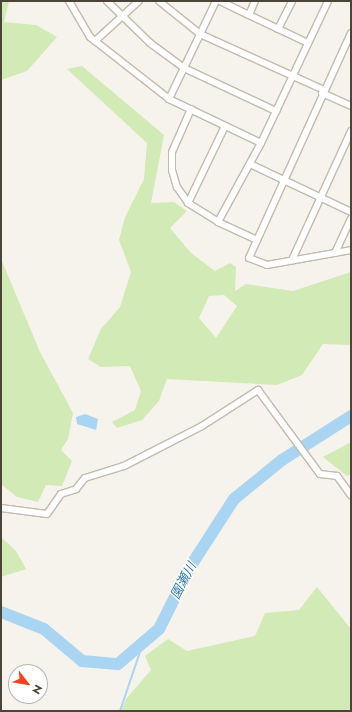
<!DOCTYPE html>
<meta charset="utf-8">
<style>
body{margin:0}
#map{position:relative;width:352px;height:712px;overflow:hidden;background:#f6f3ec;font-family:Jost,"Noto Sans JP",sans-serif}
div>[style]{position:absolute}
.green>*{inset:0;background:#d2eab5}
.water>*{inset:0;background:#a9d4f2}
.stream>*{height:2px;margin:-1px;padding:0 1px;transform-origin:1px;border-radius:1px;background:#a9d4f2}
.river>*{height:12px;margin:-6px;padding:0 6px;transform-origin:6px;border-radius:6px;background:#a9d4f2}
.roads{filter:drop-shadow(1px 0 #c2bbae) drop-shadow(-1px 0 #c2bbae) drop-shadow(0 1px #c2bbae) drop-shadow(0 -1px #c2bbae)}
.minor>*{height:6px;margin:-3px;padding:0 3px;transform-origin:3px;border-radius:3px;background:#fff}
span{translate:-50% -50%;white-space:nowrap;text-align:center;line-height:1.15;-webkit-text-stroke:3px #fff;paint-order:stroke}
.water-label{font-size:13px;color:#2e7ab2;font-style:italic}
.frame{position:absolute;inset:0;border:2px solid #4b4439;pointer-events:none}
.north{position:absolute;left:8px;top:664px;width:40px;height:40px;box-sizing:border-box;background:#fff;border:1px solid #b7b4b0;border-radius:50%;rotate:121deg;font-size:11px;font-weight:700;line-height:16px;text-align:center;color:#4b4439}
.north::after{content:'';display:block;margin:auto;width:14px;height:18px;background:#fc3f1d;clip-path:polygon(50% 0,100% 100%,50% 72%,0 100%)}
</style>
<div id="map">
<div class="green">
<div style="clip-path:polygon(1px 1px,9px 1px,4px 22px,36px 25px,57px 37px,27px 71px,1px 80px)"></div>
<div style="clip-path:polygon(evenodd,82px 66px,164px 135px,151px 203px,174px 202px,187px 211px,170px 228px,191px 253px,215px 271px,230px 263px,236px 267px,235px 291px,246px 284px,293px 291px,351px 272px,351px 345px,323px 344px,302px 375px,277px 385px,167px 379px,159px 401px,142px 420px,117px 428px,112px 422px,135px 410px,141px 391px,130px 366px,101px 367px,88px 359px,101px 329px,120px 307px,131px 272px,119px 240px,125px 217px,144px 179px,147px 143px,67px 69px,82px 66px,224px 295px,237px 306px,216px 338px,199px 318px,209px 296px,224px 295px)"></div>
<div style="clip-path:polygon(1px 259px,40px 352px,73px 413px,68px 439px,61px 450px,72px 461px,62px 486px,46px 485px,38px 502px,17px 497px,1px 484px)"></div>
<div style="clip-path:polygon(351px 442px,351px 474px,347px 476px,323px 457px)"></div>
<div style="clip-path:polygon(1px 537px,16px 551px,26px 569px,1px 577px)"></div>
<div style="clip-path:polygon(317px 587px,351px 629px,351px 711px,121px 711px,126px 699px,151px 670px,145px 656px,168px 639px,187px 651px,255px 636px,265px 613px,299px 610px)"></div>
</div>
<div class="water">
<div style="clip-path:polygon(85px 414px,98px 419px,96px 430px,77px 424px,76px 417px)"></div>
</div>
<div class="stream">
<div style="left:120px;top:711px;width:72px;rotate:-71.3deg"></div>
</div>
<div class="river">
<div style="left:1px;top:612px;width:46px;rotate:21.6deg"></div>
<div style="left:44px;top:629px;width:50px;rotate:40.1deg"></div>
<div style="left:82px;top:661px;width:36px;rotate:5deg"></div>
<div style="left:118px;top:664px;width:54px;rotate:-40.5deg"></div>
<div style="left:159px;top:629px;width:69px;rotate:-63.4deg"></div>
<div style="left:190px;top:567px;width:81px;rotate:-57.1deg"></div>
<div style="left:234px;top:499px;width:62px;rotate:-39.1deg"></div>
<div style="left:282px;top:460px;width:82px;rotate:-32.5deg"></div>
</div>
<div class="roads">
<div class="minor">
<div style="left:69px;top:1px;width:42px;rotate:59.7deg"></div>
<div style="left:90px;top:37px;width:100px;rotate:38.1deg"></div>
<div style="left:107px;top:1px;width:60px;rotate:44.3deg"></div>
<div style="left:150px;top:43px;width:42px;rotate:36.3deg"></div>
<div style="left:184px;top:68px;width:102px;rotate:25.1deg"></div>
<div style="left:159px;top:1px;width:53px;rotate:38.8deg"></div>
<div style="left:200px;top:34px;width:136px;rotate:24.3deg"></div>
<div style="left:216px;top:1px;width:109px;rotate:115.6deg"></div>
<div style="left:169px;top:99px;width:102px;rotate:25.6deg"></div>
<div style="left:261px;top:143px;width:90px;rotate:118.6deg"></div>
<div style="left:218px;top:222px;width:43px;rotate:24.8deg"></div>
<div style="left:220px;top:1px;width:32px;rotate:26deg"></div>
<div style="left:249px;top:15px;width:15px;rotate:-67deg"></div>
<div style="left:249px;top:15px;width:65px;rotate:25.4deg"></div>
<div style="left:278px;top:29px;width:31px;rotate:-63deg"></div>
<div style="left:351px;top:33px;width:247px;rotate:114.4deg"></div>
<div style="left:249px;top:258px;width:19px;rotate:21deg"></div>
<div style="left:267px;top:265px;width:85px;rotate:-10.1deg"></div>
<div style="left:95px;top:41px;width:59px;rotate:-42.3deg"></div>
<div style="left:322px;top:93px;width:32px;rotate:24deg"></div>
<div style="left:191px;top:109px;width:47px;rotate:113.8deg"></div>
<div style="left:172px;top:152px;width:18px;rotate:90deg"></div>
<div style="left:172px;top:170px;width:18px;rotate:74deg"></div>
<div style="left:177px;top:187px;width:19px;rotate:55deg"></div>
<div style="left:188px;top:203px;width:36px;rotate:32deg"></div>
<div style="left:261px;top:143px;width:157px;rotate:-64.7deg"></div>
<div style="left:250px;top:164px;width:112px;rotate:25.4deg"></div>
<div style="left:188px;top:203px;width:85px;rotate:-64.3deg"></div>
<div style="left:335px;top:253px;width:38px;rotate:-65deg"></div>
<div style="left:292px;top:260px;width:142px;rotate:-65.4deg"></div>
<div style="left:1px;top:508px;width:46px;rotate:7.4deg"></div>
<div style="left:47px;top:514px;width:24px;rotate:-55deg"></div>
<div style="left:61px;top:494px;width:16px;rotate:-18deg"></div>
<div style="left:76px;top:489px;width:14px;rotate:-51deg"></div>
<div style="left:85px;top:478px;width:41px;rotate:-17.1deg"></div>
<div style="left:124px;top:466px;width:88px;rotate:-27.1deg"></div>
<div style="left:202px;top:426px;width:67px;rotate:-32.7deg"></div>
<div style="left:258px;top:390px;width:104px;rotate:53.6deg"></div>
<div style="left:320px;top:474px;width:17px;rotate:7deg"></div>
<div style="left:337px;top:476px;width:24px;rotate:54deg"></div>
</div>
</div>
<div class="water-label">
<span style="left:184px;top:581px;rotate:-62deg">園瀬川</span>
</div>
<div class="frame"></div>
<div class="north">N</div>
</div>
